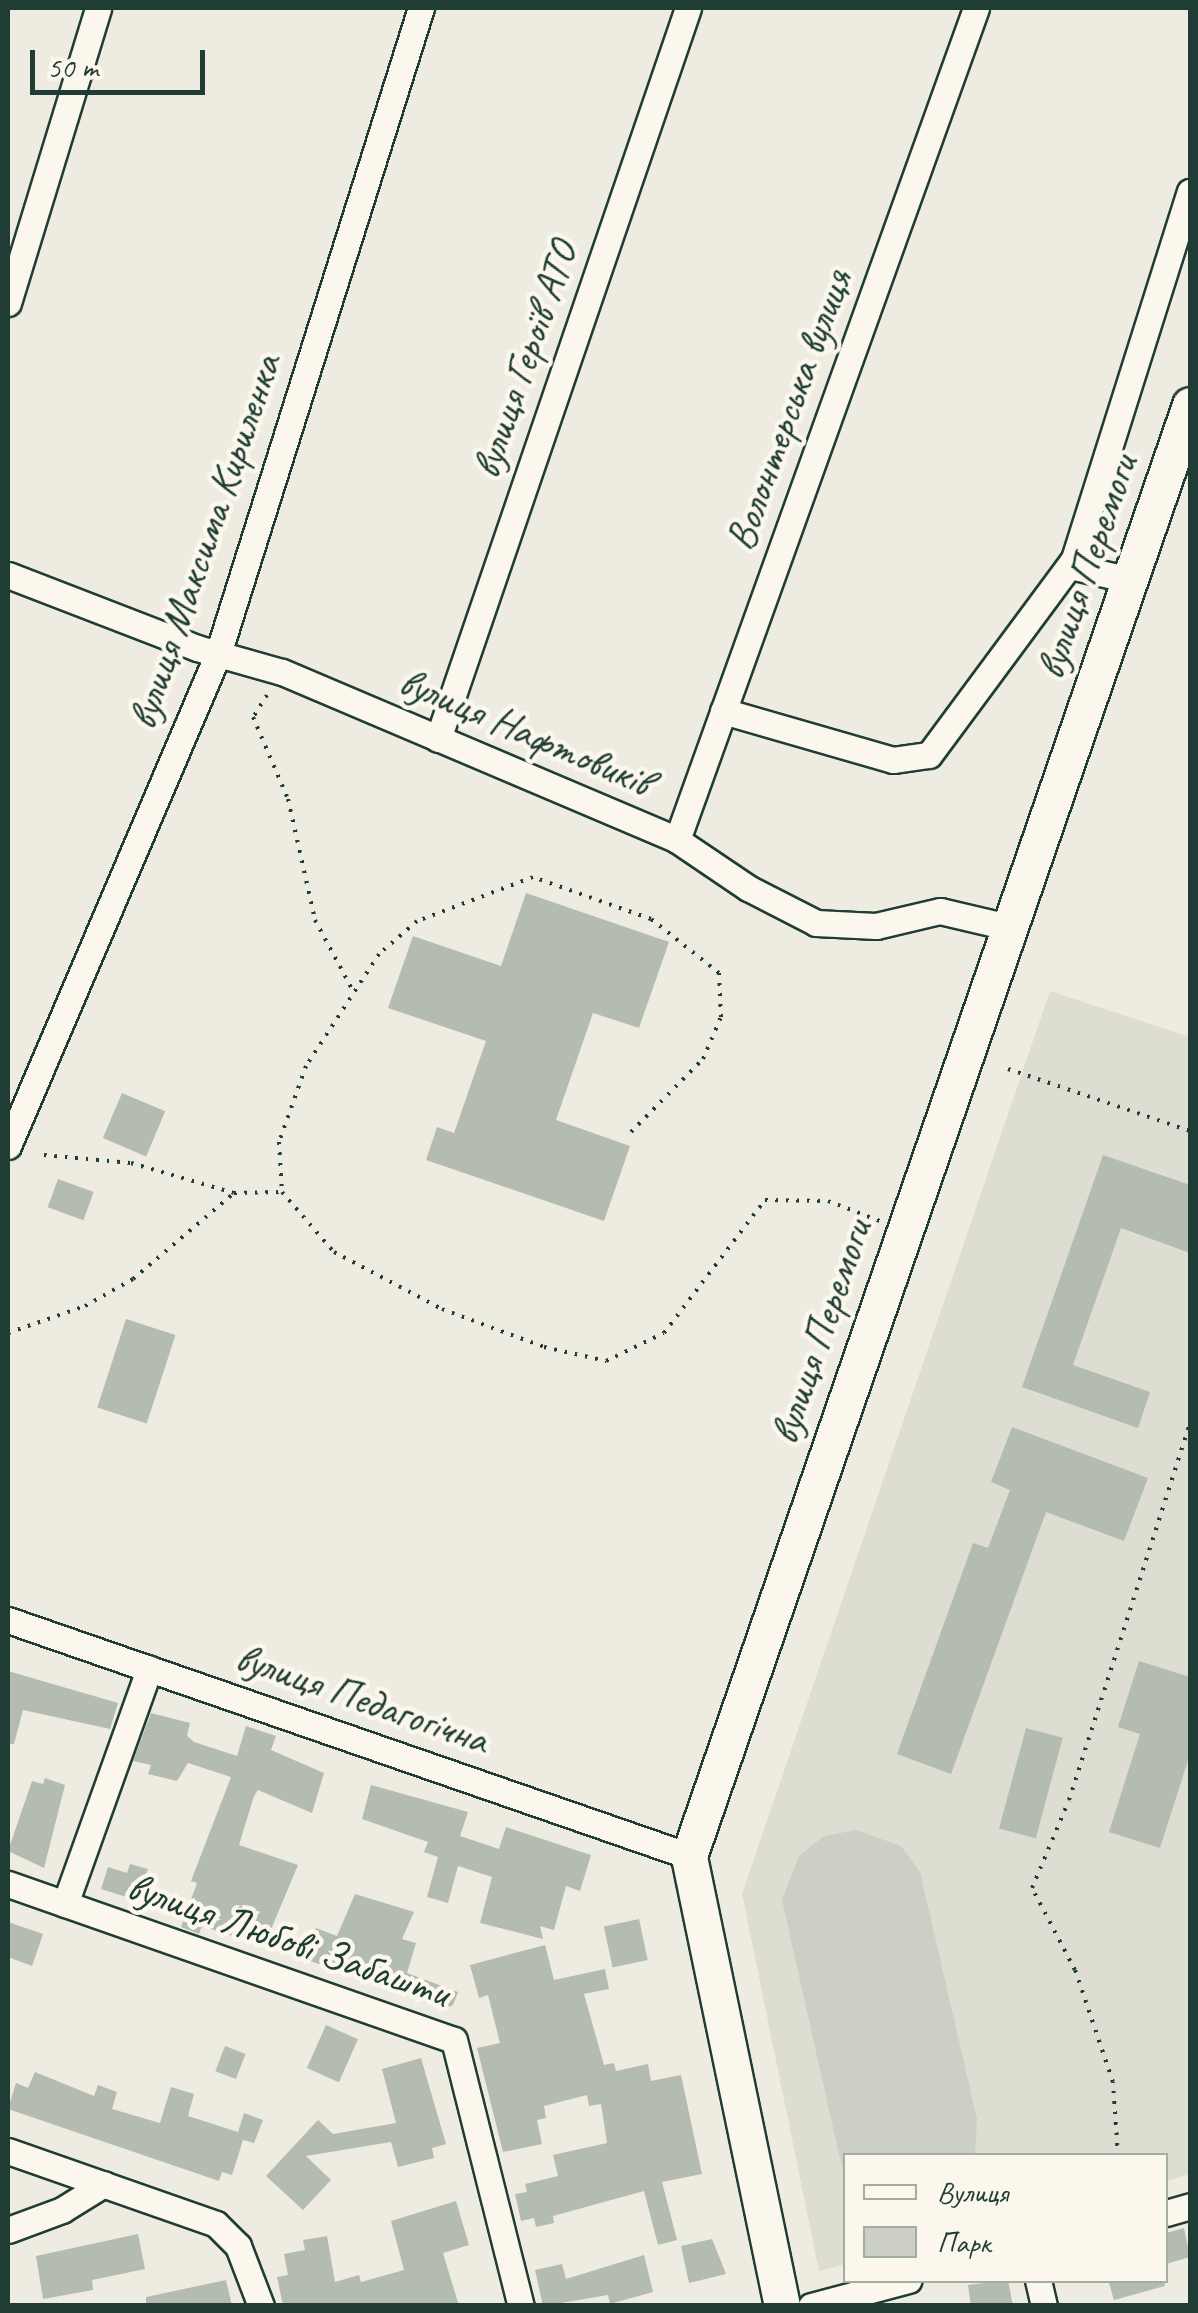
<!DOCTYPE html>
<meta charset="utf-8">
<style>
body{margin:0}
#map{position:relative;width:1198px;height:2313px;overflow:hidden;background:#eeece1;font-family:Caveat,sans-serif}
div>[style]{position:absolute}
.built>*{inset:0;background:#ddddd2}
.green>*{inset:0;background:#cbcfc4}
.building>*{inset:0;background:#b4bbb0;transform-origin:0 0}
.path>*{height:4px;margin-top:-2px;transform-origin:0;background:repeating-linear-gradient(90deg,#1f3d34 0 2.5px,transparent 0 10.5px)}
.roads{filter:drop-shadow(2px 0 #1f3d34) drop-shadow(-2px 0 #1f3d34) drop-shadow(0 2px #1f3d34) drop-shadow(0 -2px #1f3d34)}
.street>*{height:25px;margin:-12.5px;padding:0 12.5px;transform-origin:12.5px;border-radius:12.5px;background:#fbf7ec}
.secondary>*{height:35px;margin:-17.5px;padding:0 17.5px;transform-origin:17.5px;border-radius:17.5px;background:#fbf7ec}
span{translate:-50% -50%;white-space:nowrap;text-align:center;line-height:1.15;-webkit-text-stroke:9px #fbf7ec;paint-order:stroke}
.street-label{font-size:42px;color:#1f3d34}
.frame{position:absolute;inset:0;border:10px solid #1f3d34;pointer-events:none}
.legend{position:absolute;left:843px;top:2153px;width:325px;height:130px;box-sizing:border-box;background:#fbf7ec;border:2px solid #a3ada2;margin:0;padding:12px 18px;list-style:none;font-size:30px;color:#1f3d34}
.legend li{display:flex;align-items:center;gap:20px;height:50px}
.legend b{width:50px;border:2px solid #a3ada2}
.scale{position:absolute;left:30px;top:50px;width:175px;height:45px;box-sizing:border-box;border:5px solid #1f3d34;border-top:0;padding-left:12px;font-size:30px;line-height:35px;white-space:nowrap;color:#1f3d34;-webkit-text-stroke:8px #fbf7ec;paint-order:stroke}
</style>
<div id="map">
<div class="built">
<div style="clip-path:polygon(1050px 991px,1190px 1037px,1190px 2174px,1166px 2181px,1166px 2156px,846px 2156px,845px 2264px,819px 2271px,742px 1894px)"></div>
</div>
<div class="green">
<div style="clip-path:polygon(856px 1830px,901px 1846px,920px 1872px,977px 2119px,975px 2155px,846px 2156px,845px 2171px,841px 2163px,782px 1900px,799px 1856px,824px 1836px)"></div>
</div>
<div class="building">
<div style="clip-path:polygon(526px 893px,669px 942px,639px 1028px,593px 1013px,556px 1120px,630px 1146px,604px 1221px,426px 1160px,437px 1127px,454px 1133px,486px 1041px,388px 1008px,413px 936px,501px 966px)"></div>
<div style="left:122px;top:1093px;width:47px;height:49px;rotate:23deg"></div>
<div style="clip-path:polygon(1103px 1155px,1190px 1185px,1190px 1253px,1121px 1228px,1073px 1365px,1150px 1392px,1138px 1428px,1022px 1387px)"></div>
<div style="left:58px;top:1179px;width:38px;height:30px;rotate:20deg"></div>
<div style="left:126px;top:1319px;width:52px;height:93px;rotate:18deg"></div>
<div style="clip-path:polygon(1012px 1427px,1148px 1478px,1124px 1541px,1046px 1512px,951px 1774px,897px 1754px,973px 1543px,988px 1548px,1010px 1490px,991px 1482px)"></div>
<div style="clip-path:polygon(1139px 1661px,1190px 1677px,1190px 1754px,1160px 1848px,1109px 1832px,1140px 1734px,1118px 1727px)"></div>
<div style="clip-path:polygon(8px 1671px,118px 1703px,110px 1729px,23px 1710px,14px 1744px,8px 1744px)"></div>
<div style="clip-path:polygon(151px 1713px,190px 1723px,187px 1736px,194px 1742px,237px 1756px,246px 1726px,276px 1736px,271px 1750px,324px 1773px,312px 1813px,258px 1790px,254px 1796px,239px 1845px,298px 1865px,264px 1946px,202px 1926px,199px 1934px,181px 1927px,197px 1883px,191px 1881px,231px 1777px,188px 1763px,177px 1781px,148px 1774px,151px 1765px,133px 1761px)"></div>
<div style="left:1026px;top:1728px;width:38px;height:104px;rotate:15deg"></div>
<div style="clip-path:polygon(45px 1778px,65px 1785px,44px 1868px,8px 1851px,32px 1781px,43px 1784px)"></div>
<div style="clip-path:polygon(371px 1785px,468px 1812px,460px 1836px,499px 1849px,506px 1827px,591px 1855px,580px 1891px,566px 1886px,554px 1930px,540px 1926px,543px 1939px,480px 1923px,492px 1877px,458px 1866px,448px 1903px,427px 1897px,438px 1857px,424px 1852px,428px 1842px,362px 1819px)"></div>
<div style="clip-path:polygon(130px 1864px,148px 1869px,136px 1900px,101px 1889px,108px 1867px,127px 1873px)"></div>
<div style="clip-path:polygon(355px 1894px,414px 1912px,402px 1939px,416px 1943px,407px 1973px,458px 1992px,453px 2005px,444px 2009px,305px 1959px,316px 1928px,337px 1936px)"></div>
<div style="left:639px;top:1919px;width:42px;height:36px;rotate:78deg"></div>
<div style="clip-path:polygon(8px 1922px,43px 1934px,32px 1966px,8px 1957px)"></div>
<div style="clip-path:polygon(545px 1945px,554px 1980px,605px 1969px,609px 1989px,584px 1994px,604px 2065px,614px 2063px,616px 2071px,648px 2064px,651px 2081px,681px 2075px,702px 2174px,662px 2182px,677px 2240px,658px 2245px,644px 2191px,553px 2216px,554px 2223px,536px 2227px,534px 2218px,521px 2221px,515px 2194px,527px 2192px,525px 2184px,558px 2176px,553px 2155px,607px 2143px,601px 2104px,589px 2106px,587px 2095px,544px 2106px,546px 2118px,537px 2120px,542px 2144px,503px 2152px,477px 2048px,500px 2043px,488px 1995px,479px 1998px,470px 1965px)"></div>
<div style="left:326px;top:2025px;width:35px;height:47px;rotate:24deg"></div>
<div style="left:225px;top:2046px;width:22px;height:27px;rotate:21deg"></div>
<div style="clip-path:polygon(421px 2058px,446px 2144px,432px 2148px,434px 2158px,398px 2167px,391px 2142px,306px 2156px,331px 2180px,303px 2210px,266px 2176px,318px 2120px,333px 2134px,396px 2123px,382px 2069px)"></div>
<div style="clip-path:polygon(35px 2072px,94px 2096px,98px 2085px,117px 2092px,112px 2109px,160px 2123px,171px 2087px,194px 2094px,188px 2116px,238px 2132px,244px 2113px,263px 2120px,254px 2143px,243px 2140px,232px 2175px,222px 2172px,219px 2181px,8px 2109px,16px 2083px,28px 2088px)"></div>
<div style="clip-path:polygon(456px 2201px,469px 2245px,443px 2253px,459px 2306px,283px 2306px,277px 2277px,288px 2275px,284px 2254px,305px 2250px,303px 2240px,327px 2236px,335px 2282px,359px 2275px,361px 2282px,404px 2270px,391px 2221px)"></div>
<div style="clip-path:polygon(1184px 2228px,1190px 2257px,1166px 2264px,1166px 2233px)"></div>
<div style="clip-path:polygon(138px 2234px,145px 2269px,92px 2280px,93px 2290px,43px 2299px,36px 2256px)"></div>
<div style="clip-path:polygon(712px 2239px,726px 2274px,689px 2283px,681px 2246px)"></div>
<div style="clip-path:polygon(644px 2255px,653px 2292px,610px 2304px,608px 2295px,543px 2306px,535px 2270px,562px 2264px,566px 2279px)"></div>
<div style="clip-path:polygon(226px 2280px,232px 2306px,146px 2306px,146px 2297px)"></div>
<div style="clip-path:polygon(1008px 2280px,1013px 2306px,971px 2306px,968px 2285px)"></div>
<div style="clip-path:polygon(1108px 2280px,1164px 2280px,1165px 2286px,1114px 2300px)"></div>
</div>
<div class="path">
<div style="left:267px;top:695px;width:26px;rotate:122deg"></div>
<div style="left:253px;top:717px;width:89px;rotate:66.9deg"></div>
<div style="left:288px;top:799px;width:124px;rotate:77.4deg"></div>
<div style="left:315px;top:920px;width:81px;rotate:61.8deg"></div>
<div style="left:1008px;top:1069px;width:192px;rotate:18.8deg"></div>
<div style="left:631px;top:1132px;width:103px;rotate:-45.4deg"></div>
<div style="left:703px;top:1059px;width:46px;rotate:-66.8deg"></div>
<div style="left:721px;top:1017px;width:44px;rotate:-92.6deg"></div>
<div style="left:719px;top:973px;width:87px;rotate:-141.5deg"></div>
<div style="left:651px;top:919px;width:125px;rotate:-160.4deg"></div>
<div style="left:533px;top:877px;width:124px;rotate:159.2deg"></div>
<div style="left:417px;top:921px;width:50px;rotate:139deg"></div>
<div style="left:379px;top:954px;width:134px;rotate:123.1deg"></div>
<div style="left:306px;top:1066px;width:81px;rotate:109.6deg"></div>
<div style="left:279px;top:1142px;width:50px;rotate:86.6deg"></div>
<div style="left:282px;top:1192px;width:79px;rotate:49.1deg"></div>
<div style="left:334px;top:1252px;width:122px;rotate:27.8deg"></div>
<div style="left:442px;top:1309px;width:109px;rotate:20.4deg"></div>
<div style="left:544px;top:1347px;width:64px;rotate:12.7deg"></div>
<div style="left:606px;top:1361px;width:64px;rotate:-25.8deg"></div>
<div style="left:664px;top:1333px;width:167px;rotate:-52.8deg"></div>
<div style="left:765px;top:1200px;width:63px;rotate:0.9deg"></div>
<div style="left:828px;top:1201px;width:56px;rotate:21deg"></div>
<div style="left:44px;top:1155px;width:87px;rotate:5.3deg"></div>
<div style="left:131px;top:1163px;width:107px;rotate:16.2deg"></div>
<div style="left:234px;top:1193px;width:48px;rotate:-1.2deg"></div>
<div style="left:8px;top:1333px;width:82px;rotate:-19.3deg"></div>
<div style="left:85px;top:1306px;width:55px;rotate:-29.4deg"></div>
<div style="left:133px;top:1279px;width:133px;rotate:-40.4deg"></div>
<div style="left:1118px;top:2156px;width:74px;rotate:-93.9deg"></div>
<div style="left:1113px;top:2082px;width:118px;rotate:-108.7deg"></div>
<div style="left:1075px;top:1970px;width:93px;rotate:-117.7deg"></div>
<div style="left:1032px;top:1888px;width:95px;rotate:-67.2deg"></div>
<div style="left:1069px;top:1800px;width:396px;rotate:-72.2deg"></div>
</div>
<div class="roads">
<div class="street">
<div style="left:8px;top:303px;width:308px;rotate:-73deg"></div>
<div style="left:8px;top:575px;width:203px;rotate:21.1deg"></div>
<div style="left:197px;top:648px;width:88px;rotate:15.8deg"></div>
<div style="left:282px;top:672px;width:429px;rotate:23deg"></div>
<div style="left:677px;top:840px;width:86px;rotate:34.1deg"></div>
<div style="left:748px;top:888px;width:76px;rotate:27.2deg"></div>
<div style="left:816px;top:923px;width:60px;rotate:2.9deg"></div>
<div style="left:876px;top:926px;width:66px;rotate:-13.2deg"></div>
<div style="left:940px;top:911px;width:70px;rotate:13.2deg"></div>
<div style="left:1130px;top:580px;width:52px;rotate:-166.8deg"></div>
<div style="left:1079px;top:568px;width:10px;rotate:-119deg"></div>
<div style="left:1074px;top:559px;width:385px;rotate:-72.5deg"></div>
<div style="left:723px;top:711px;width:177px;rotate:16.1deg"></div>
<div style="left:893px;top:760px;width:36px;rotate:-8deg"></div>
<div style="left:929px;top:755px;width:244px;rotate:-53.5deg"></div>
<div style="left:438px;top:739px;width:773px;rotate:-71.12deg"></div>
<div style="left:677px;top:840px;width:884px;rotate:-70.23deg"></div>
<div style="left:8px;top:1146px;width:535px;rotate:-66.89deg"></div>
<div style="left:218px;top:654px;width:677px;rotate:-72.56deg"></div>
<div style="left:8px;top:1620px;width:721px;rotate:19.11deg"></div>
<div style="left:8px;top:1884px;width:472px;rotate:19.3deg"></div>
<div style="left:454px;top:2040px;width:274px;rotate:75.9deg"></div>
<div style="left:65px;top:1904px;width:250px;rotate:-70.3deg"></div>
<div style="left:8px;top:2151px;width:220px;rotate:19.3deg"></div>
<div style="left:216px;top:2224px;width:31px;rotate:45deg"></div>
<div style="left:238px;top:2246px;width:64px;rotate:69deg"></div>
<div style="left:1166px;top:2213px;width:25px;rotate:-16deg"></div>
<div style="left:8px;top:2230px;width:58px;rotate:-20.3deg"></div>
<div style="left:62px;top:2210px;width:49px;rotate:-31.8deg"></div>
<div style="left:1038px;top:2280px;width:27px;rotate:77deg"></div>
<div style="left:811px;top:2306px;width:101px;rotate:-14.9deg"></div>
</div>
<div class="secondary">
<div style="left:782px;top:2306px;width:460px;rotate:-101.7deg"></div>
<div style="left:689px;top:1856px;width:1535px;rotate:-70.95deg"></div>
</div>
</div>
<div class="street-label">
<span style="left:525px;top:360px;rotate:-71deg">вулиця Героїв АТО</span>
<span style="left:789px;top:410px;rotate:-70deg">Волонтерська вулиця</span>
<span style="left:205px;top:542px;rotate:-71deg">вулиця Максима Кириленка</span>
<span style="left:1087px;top:567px;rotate:-71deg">вулиця Перемоги</span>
<span style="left:525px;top:732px;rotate:23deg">вулиця Нафтовиків</span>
<span style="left:821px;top:1332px;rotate:-71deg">вулиця Перемоги</span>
<span style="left:362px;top:1699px;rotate:19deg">вулиця Педагогічна</span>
<span style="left:288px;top:1940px;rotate:19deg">вулиця Любові Забашти</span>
</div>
<div class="frame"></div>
<ul class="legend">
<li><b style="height:12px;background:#fbf7ec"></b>Вулиця</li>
<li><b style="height:28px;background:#cbcfc4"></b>Парк</li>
</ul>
<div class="scale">50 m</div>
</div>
